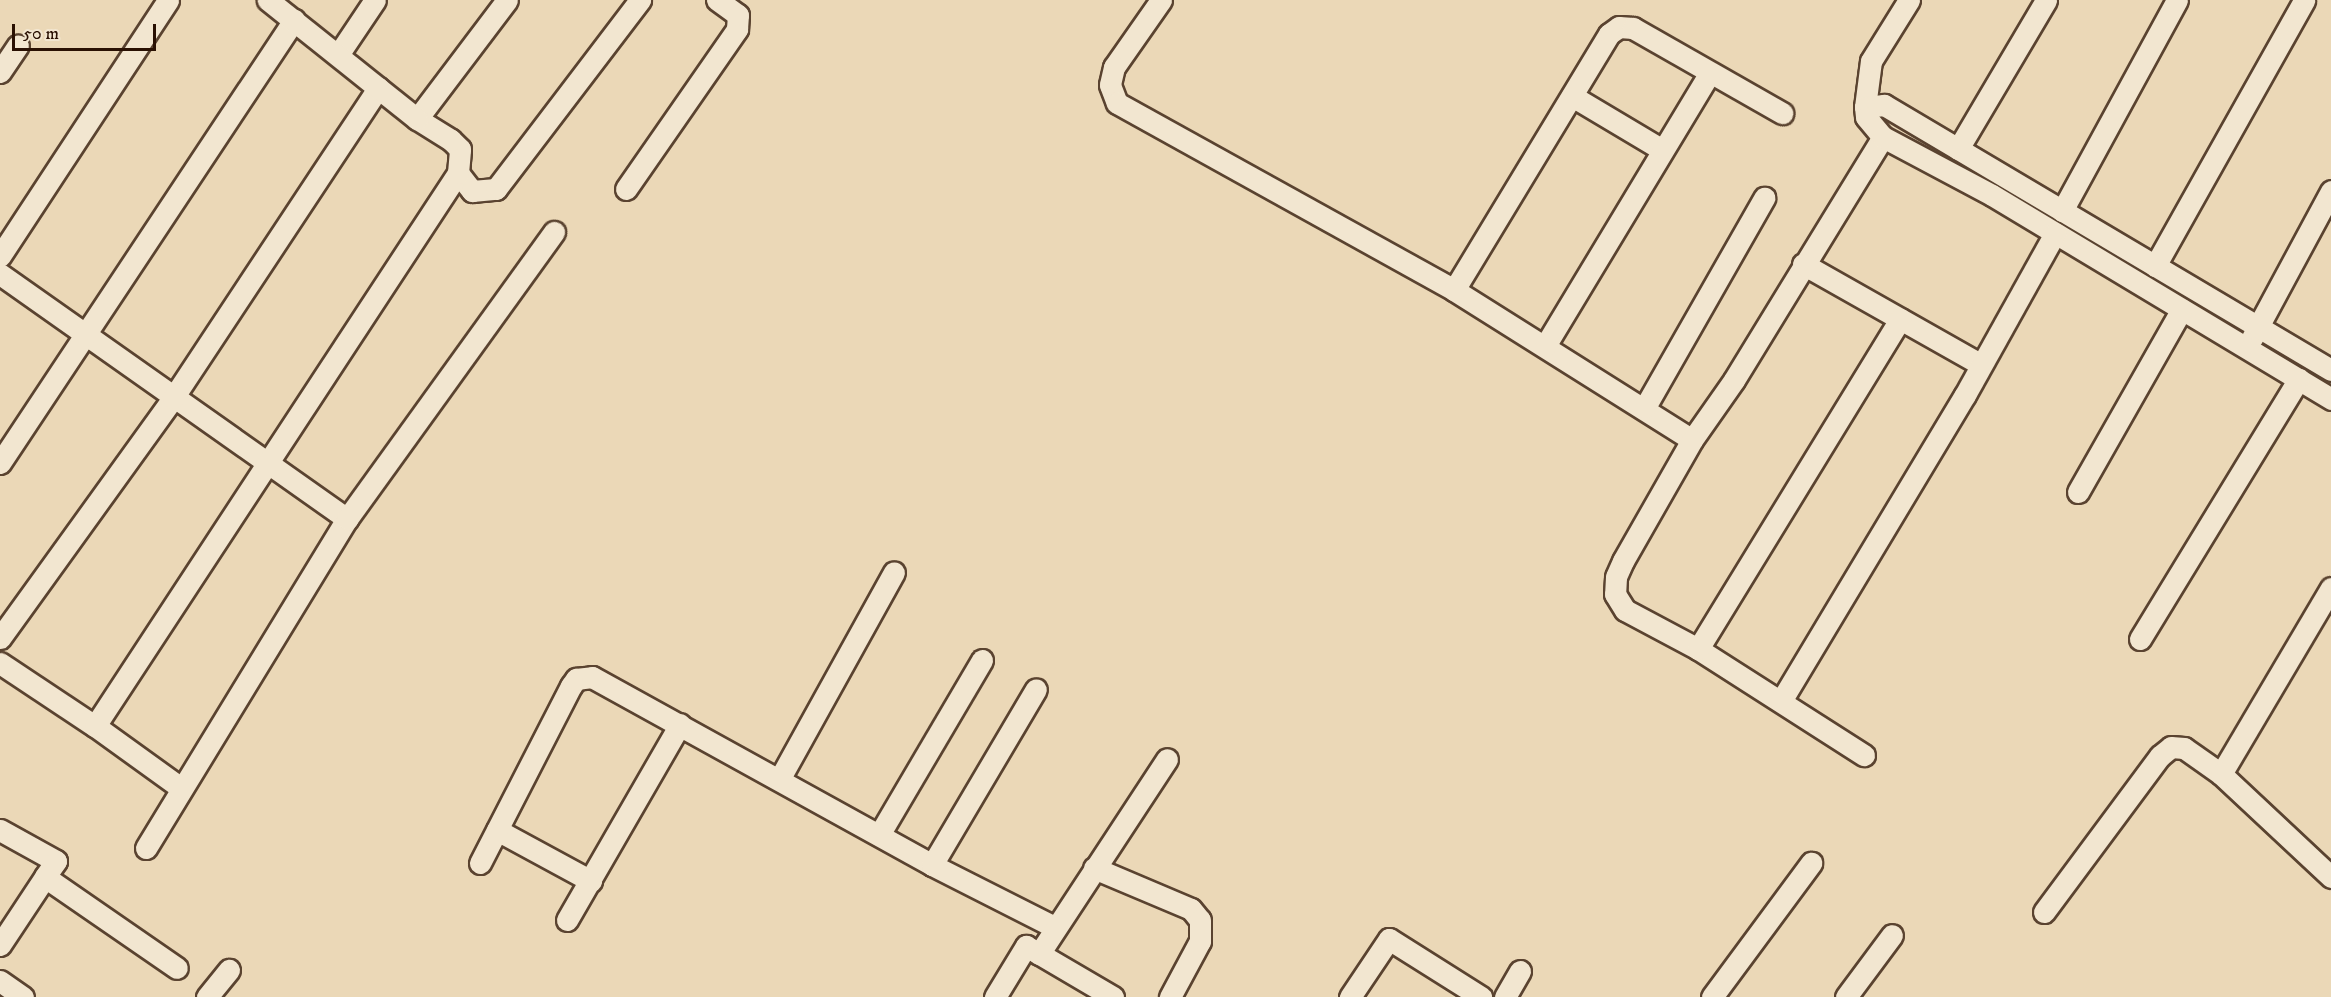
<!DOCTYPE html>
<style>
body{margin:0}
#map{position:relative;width:2331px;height:997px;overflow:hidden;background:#ebd8b7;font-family:"IM FELL DW Pica",serif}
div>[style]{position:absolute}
.roads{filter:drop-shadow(2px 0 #5a4330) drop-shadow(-2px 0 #5a4330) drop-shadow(0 2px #5a4330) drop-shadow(0 -2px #5a4330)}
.minor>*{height:21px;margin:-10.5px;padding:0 10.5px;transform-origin:10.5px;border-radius:10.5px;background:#f2e6d0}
span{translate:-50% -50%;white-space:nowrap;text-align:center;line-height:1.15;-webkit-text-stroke:6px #f2e6d0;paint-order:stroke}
.scale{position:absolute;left:12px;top:24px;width:144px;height:27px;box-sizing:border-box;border:3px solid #2a1103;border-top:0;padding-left:8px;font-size:18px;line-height:21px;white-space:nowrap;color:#2a1103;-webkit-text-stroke:4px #f2e6d0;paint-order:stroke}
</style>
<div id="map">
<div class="roads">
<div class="minor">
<div style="left:1161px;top:0;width:82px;rotate:125deg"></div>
<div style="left:1114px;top:67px;width:18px;rotate:103deg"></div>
<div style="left:1110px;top:85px;width:19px;rotate:69deg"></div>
<div style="left:1117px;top:103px;width:385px;rotate:29deg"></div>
<div style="left:1454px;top:290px;width:281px;rotate:32.2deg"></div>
<div style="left:1692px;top:440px;width:73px;rotate:-55deg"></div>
<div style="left:1734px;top:380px;width:285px;rotate:-58.5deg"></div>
<div style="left:338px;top:55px;width:66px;rotate:-56.1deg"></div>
<div style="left:0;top:72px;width:32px;rotate:-56deg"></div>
<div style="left:1572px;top:96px;width:104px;rotate:30.8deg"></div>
<div style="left:1865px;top:107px;width:46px;rotate:-82.6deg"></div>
<div style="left:1871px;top:61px;width:72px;rotate:-58.1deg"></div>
<div style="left:417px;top:119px;width:149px;rotate:-52.9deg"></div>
<div style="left:1958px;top:149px;width:173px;rotate:-59.4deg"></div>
<div style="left:458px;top:173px;width:23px;rotate:52deg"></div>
<div style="left:472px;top:191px;width:24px;rotate:-5deg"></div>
<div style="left:496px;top:189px;width:238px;rotate:-52.7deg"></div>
<div style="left:626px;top:189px;width:195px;rotate:-55.2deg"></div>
<div style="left:737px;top:29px;width:14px;rotate:-86deg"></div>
<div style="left:738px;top:15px;width:26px;rotate:-144deg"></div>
<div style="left:2062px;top:211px;width:240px;rotate:-61.4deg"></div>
<div style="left:0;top:256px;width:306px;rotate:-56.7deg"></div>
<div style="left:1803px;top:264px;width:203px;rotate:29.5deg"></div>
<div style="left:2155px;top:266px;width:305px;rotate:-60.7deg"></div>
<div style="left:0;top:274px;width:425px;rotate:35.2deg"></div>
<div style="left:1454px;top:290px;width:299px;rotate:-58.8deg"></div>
<div style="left:1609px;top:34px;width:12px;rotate:-35deg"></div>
<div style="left:1619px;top:27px;width:14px;rotate:4deg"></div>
<div style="left:1633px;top:28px;width:172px;rotate:29.7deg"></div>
<div style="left:2252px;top:338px;width:167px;rotate:-61.7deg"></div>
<div style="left:1545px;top:346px;width:319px;rotate:-58.9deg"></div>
<div style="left:2331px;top:370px;width:520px;rotate:-149.34deg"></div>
<div style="left:1884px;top:105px;width:19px;rotate:174deg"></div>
<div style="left:1865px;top:107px;width:10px;rotate:84deg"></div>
<div style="left:1866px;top:117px;width:26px;rotate:50deg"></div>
<div style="left:1883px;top:137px;width:123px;rotate:28deg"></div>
<div style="left:1992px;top:195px;width:396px;rotate:31deg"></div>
<div style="left:1645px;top:407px;width:241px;rotate:-60.3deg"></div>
<div style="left:1692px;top:440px;width:139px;rotate:119.7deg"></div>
<div style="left:1623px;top:561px;width:17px;rotate:114deg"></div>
<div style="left:1616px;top:577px;width:17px;rotate:93deg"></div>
<div style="left:1615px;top:594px;width:19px;rotate:58deg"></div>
<div style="left:1625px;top:610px;width:83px;rotate:28.1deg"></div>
<div style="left:1698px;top:649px;width:197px;rotate:32.6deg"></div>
<div style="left:0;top:463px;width:532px;rotate:-56.43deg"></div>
<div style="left:2078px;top:492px;width:210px;rotate:-60.4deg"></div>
<div style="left:0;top:638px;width:296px;rotate:-54.2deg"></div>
<div style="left:173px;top:398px;width:372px;rotate:-56.5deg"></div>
<div style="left:2140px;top:639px;width:305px;rotate:-58.6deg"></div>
<div style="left:1698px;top:649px;width:387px;rotate:-58.5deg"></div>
<div style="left:0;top:663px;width:114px;rotate:33.6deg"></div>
<div style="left:95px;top:726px;width:661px;rotate:-56.72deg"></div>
<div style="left:458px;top:173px;width:24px;rotate:-85deg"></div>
<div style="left:460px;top:149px;width:13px;rotate:-135deg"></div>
<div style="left:451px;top:140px;width:40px;rotate:-148deg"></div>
<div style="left:417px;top:119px;width:191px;rotate:-141.4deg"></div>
<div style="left:1781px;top:701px;width:357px;rotate:-59deg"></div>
<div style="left:1965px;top:395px;width:185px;rotate:-60.9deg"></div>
<div style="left:95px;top:726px;width:106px;rotate:35.8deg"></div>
<div style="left:2221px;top:774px;width:216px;rotate:-59.4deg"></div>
<div style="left:780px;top:778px;width:235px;rotate:-61deg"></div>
<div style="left:0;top:830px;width:64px;rotate:29deg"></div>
<div style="left:56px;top:861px;width:19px;rotate:125deg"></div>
<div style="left:497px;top:830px;width:107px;rotate:28.5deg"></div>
<div style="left:879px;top:835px;width:203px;rotate:-59.5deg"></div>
<div style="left:146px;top:848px;width:386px;rotate:-58.6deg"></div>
<div style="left:347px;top:519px;width:354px;rotate:-54.2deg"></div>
<div style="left:480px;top:863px;width:199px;rotate:-62.8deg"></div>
<div style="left:571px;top:686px;width:9px;rotate:-54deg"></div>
<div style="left:576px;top:679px;width:16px;rotate:-7deg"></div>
<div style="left:592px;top:677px;width:389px;rotate:28.9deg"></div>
<div style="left:932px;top:865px;width:137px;rotate:26.9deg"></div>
<div style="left:932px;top:865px;width:204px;rotate:-59.4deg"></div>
<div style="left:1094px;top:868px;width:105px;rotate:22.9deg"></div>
<div style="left:1191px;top:909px;width:14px;rotate:51deg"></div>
<div style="left:1200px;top:920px;width:21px;rotate:90deg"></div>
<div style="left:1200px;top:941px;width:64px;rotate:118.2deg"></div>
<div style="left:2044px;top:912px;width:194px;rotate:-53.4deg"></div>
<div style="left:2160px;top:756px;width:14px;rotate:-39deg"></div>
<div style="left:2171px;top:747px;width:13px;rotate:4deg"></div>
<div style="left:2184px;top:748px;width:45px;rotate:35.1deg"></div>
<div style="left:2221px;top:774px;width:151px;rotate:43.1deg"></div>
<div style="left:567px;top:920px;width:226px;rotate:-60deg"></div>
<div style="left:0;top:945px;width:82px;rotate:-56.5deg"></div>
<div style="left:45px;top:877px;width:160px;rotate:34.6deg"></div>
<div style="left:1039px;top:954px;width:233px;rotate:-56.7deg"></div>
<div style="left:0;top:981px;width:28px;rotate:35deg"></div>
<div style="left:207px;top:997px;width:35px;rotate:-51deg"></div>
<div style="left:995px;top:997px;width:60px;rotate:-58.7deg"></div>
<div style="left:1026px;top:946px;width:101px;rotate:30.4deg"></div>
<div style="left:1350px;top:997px;width:70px;rotate:-56.1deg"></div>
<div style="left:1389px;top:939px;width:109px;rotate:32.2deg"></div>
<div style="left:1505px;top:997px;width:30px;rotate:-60deg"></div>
<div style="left:1712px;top:997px;width:167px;rotate:-53.5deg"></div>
<div style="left:1846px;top:997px;width:77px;rotate:-53.4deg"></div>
</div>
</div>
<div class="scale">50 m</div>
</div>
